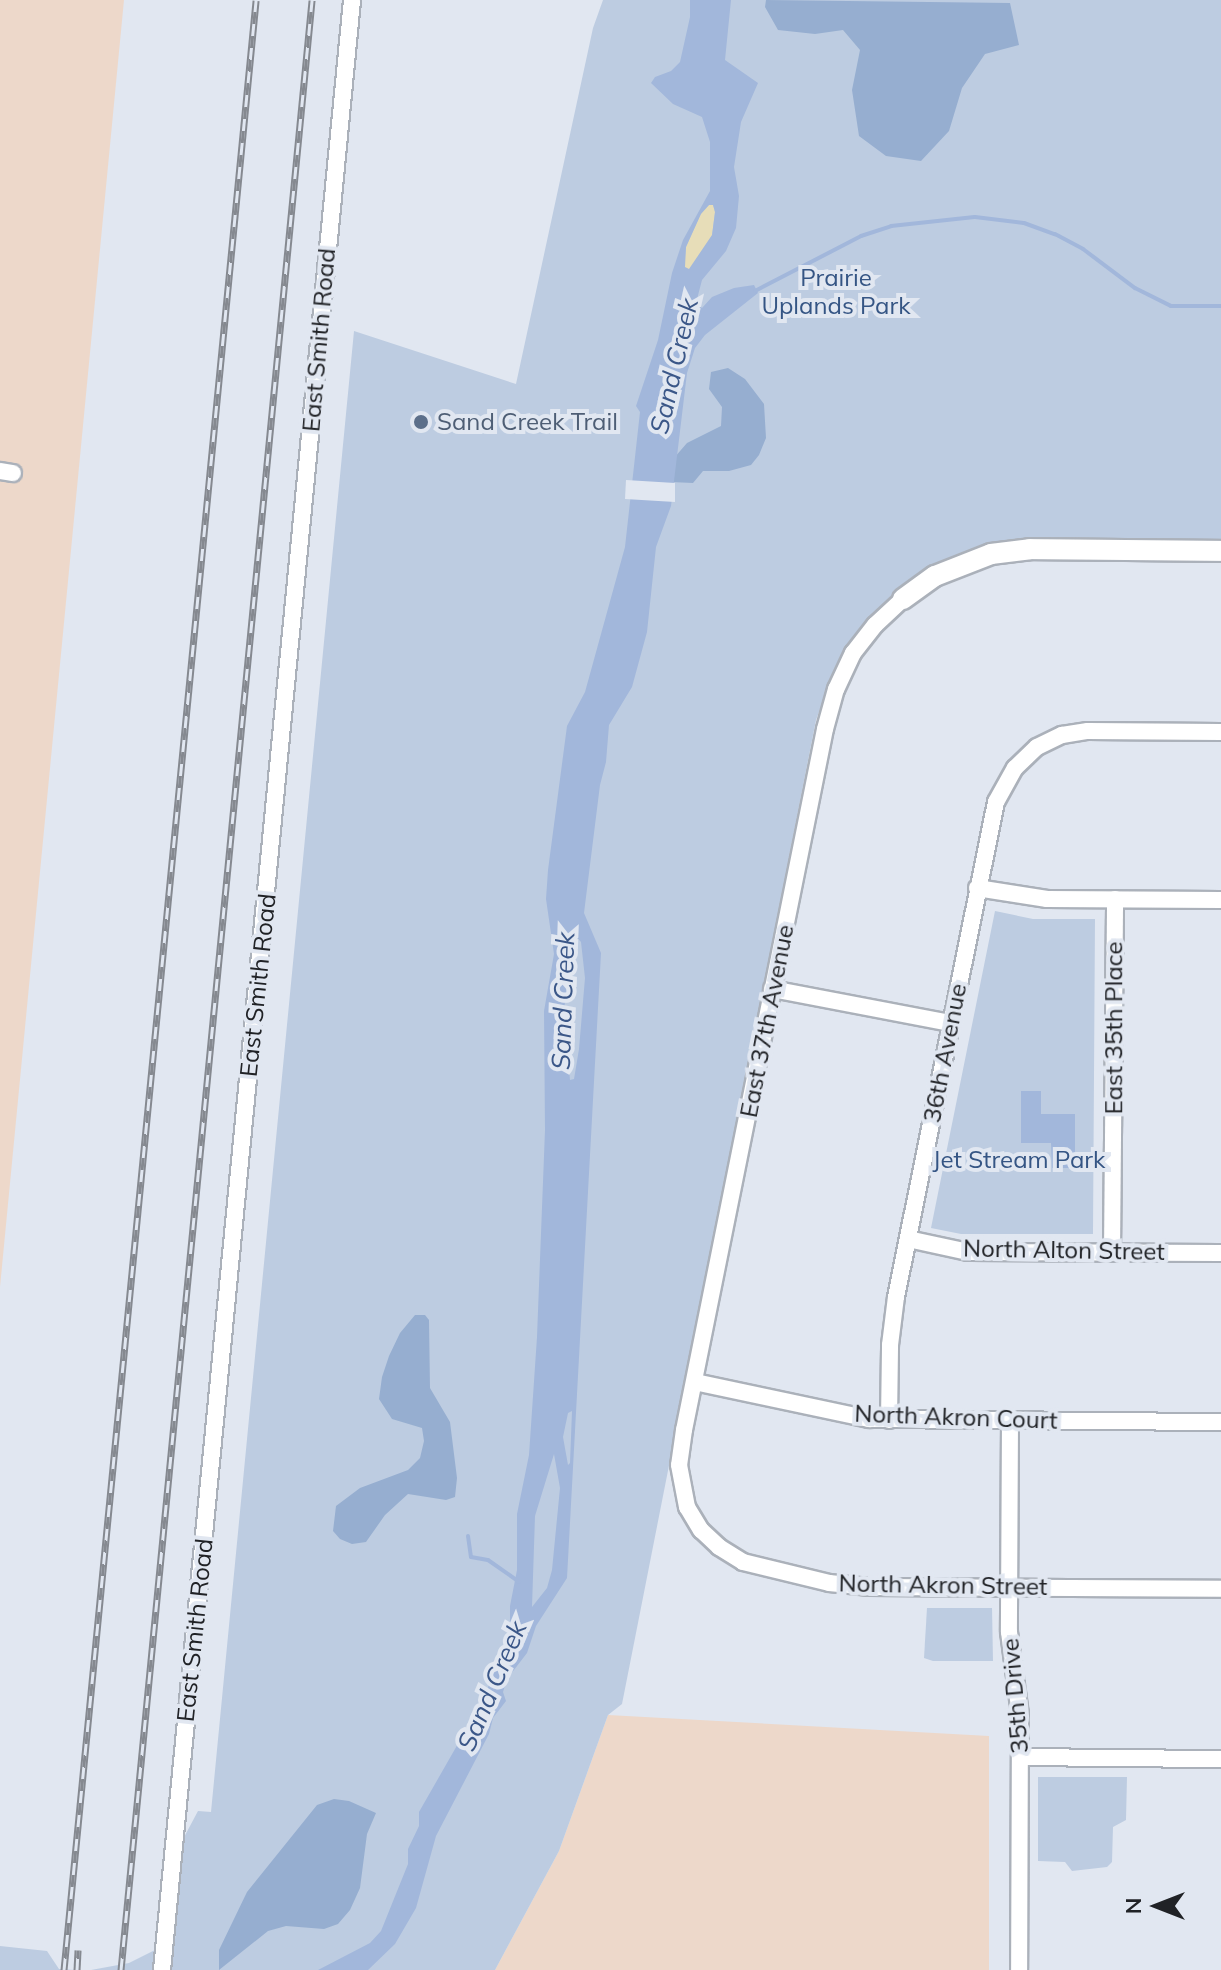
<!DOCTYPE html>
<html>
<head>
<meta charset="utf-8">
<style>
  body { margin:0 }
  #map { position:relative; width:1221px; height:1970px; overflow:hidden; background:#e1e7f1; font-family:Mulish,sans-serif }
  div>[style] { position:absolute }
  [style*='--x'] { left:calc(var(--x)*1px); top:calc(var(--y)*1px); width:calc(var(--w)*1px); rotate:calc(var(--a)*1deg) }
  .industrial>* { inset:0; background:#edd8ca }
  .green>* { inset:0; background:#bdcce1 }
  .forest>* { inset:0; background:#96aed0 }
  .sand>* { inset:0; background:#e7ddb8 }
  .water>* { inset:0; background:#a2b7db }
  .pier>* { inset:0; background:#e1e7f1 }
  .stream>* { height:4px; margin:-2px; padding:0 2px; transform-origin:2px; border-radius:2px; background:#a2b7db }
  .roads { filter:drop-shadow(2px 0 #abb1ba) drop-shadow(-2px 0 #abb1ba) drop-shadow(0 2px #abb1ba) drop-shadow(0 -2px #abb1ba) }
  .minor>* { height:16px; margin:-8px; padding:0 8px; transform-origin:8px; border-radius:8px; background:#fff }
  .tertiary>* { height:20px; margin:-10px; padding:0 10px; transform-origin:10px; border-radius:10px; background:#fff }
  .rail>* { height:7px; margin-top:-3.5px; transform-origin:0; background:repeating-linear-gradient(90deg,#e1e7f1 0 12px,#858990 0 24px); box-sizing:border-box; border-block:2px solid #858990 }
  .dots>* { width:22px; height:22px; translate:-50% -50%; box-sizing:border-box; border:4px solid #e1e7f1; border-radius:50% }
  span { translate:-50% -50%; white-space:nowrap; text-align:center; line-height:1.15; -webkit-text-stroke:8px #e1e7f1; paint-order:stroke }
  .park-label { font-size:24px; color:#355584 }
  .street-label { font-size:24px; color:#202226 }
  .service-label { font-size:24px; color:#4e5e75 }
  .left { translate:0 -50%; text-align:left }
  .water-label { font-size:26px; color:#3b5788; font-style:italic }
  .north { position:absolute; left:1117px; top:1866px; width:80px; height:80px; -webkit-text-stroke:6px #e1e7f1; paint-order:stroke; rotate:270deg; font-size:22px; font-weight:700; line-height:32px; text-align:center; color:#202226 }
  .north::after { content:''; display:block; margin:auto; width:28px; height:36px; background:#202226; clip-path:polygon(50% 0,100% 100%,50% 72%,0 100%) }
</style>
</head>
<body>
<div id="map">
  <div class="industrial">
    <div style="clip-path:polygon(0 0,124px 0,0 1287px)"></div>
    <div style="clip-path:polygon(608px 1715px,989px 1736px,989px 1970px,495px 1970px,559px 1851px)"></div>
  </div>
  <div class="green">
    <div style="clip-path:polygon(603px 0,1221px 0,1221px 540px,1041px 538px,967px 552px,927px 571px,891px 596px,858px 632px,834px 672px,816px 720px,622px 1704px,608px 1715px,559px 1851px,495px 1970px,91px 1970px,129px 1963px,175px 1940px,182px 1841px,198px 1811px,211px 1812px,354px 331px,516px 384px,593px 28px)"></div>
    <div style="clip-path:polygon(995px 911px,1033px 919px,1095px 919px,1093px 1234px,961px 1234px,931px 1228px)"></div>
    <div style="clip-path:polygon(927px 1608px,992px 1608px,993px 1661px,933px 1661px,924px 1658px)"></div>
    <div style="clip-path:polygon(1038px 1777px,1127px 1777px,1126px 1820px,1113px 1827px,1112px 1862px,1107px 1867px,1072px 1871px,1065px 1862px,1038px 1861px)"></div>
    <div style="clip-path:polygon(0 1946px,47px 1951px,59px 1969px,75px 1970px,0 1970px)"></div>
  </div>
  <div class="forest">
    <div style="clip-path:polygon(766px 0,1010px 3px,1019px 45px,985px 54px,962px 88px,949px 131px,921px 161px,886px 156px,859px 136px,852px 90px,860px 50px,843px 30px,815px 34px,778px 30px,765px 7px)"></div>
    <div style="clip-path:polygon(728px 368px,745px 379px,764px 404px,766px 438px,759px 455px,751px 465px,729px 471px,703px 471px,693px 483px,671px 482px,674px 458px,687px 443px,721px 426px,722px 407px,709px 389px,711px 372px)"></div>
    <div style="clip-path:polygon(415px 1315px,425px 1315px,429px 1320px,430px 1388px,450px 1422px,457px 1478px,455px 1497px,446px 1500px,408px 1494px,385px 1515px,366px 1542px,352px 1544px,340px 1539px,333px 1531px,336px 1506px,360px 1488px,408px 1470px,420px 1458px,424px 1441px,422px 1428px,392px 1419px,379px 1399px,382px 1377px,389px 1356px,400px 1333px)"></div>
    <div style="clip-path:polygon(334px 1799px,349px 1801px,376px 1813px,367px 1834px,360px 1888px,350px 1910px,338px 1924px,324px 1929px,286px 1926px,268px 1931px,219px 1970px,219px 1950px,247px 1892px,317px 1805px)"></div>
  </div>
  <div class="sand">
    <div style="clip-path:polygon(709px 205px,713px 205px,715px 212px,712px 236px,690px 270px,684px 267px,686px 247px,701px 213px)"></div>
  </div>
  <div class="water">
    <div style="clip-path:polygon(evenodd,690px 0,731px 0,725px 60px,758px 83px,741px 122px,734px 167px,739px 196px,736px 228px,726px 251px,702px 280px,696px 303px,702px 308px,712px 297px,734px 288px,754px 285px,758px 293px,705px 335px,695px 348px,687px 373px,671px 506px,656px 547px,647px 632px,632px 687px,609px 725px,606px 762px,600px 785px,584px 913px,601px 953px,567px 1578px,536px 1626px,527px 1653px,507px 1679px,503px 1692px,506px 1701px,493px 1718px,489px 1734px,436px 1836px,416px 1908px,395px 1944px,368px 1970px,318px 1970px,370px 1943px,381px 1931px,408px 1864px,408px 1849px,419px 1826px,419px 1812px,483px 1700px,510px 1632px,510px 1606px,517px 1570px,517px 1514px,529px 1455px,537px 1337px,545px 1130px,544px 1011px,554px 954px,546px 899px,548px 870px,567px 726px,585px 692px,625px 547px,640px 412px,636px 406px,658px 340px,672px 273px,683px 240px,710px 191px,710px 142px,702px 117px,673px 104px,651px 83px,655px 77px,671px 71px,680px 62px,690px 17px,690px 0,709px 205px,713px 205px,715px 212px,712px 235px,689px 269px,685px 267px,686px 247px,701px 214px,709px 205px,690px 0,574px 934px,581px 942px,585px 978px,579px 1049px,574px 1079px,570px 1080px,564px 1012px,571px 937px,574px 934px,690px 0,572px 1411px,570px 1463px,568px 1465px,563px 1437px,568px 1413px,572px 1411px,690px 0,554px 1454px,560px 1488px,552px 1570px,547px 1588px,532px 1607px,535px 1516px,554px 1454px)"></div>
    <div style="clip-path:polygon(1021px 1091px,1041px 1091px,1041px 1114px,1075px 1114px,1075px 1168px,1052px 1168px,1051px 1143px,1021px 1143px)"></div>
  </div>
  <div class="pier">
    <div style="clip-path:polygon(626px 480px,675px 483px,675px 502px,625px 499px)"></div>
  </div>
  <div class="stream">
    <div style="--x:755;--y:291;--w:119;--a:-27.4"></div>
    <div style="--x:861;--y:236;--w:32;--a:-18"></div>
    <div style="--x:891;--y:226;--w:84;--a:-6.1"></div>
    <div style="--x:975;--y:217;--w:49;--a:7"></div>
    <div style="--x:1024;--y:223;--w:33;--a:20"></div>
    <div style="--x:1055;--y:234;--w:32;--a:28"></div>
    <div style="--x:1083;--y:249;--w:65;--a:36.9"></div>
    <div style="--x:1135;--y:288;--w:40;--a:26.6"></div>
    <div style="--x:1171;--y:306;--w:50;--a:0"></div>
    <div style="--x:468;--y:1536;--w:21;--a:82"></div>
    <div style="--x:471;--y:1557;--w:17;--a:10"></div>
    <div style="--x:488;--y:1560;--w:38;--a:35"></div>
  </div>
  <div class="roads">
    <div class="minor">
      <div style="--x:0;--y:471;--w:13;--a:9"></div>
      <div style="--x:903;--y:599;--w:38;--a:137"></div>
      <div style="--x:875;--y:625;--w:36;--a:128"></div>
      <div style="--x:853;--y:653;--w:40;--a:115"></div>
      <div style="--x:836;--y:689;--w:41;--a:105.4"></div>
      <div style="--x:825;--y:729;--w:715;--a:101.37"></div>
      <div style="--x:684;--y:1430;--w:35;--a:98"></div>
      <div style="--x:679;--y:1465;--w:43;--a:79.2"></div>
      <div style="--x:687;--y:1507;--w:27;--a:59"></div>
      <div style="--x:701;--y:1530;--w:25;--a:43"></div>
      <div style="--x:719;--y:1547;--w:28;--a:32"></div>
      <div style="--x:743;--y:1562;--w:89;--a:13.7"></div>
      <div style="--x:829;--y:1583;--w:41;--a:5.6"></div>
      <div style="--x:870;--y:1587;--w:351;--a:0.3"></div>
      <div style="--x:977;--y:888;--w:71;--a:8.9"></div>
      <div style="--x:1047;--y:899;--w:174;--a:0.3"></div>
      <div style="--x:772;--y:989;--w:182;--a:10.8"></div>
      <div style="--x:908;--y:1239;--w:61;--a:12.2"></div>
      <div style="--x:968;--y:1252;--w:253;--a:0.2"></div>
      <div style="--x:1112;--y:1252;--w:353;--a:-89.5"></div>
      <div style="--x:695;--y:1382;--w:178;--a:12"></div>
      <div style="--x:869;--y:1419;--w:352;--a:0.5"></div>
      <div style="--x:889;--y:1420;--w:75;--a:-89.2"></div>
      <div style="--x:890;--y:1345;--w:48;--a:-82.9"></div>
      <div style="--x:896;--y:1297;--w:505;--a:-78.58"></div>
      <div style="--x:996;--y:802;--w:39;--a:-61"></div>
      <div style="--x:1015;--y:768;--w:30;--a:-44"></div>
      <div style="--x:1037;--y:747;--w:28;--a:-26"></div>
      <div style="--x:1062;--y:735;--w:26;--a:-9"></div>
      <div style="--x:1088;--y:731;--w:133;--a:0.4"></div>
      <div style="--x:1010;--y:1421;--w:211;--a:90.3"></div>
      <div style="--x:1009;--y:1632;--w:83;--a:82.4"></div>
      <div style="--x:1020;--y:1714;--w:256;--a:90.2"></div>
      <div style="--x:1020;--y:1757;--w:201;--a:0.6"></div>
      <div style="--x:162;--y:1970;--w:1979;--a:-84.49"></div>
    </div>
    <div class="tertiary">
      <div style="--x:903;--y:599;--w:39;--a:-36"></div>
      <div style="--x:935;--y:576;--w:60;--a:-21.4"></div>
      <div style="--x:991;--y:554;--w:39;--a:-7"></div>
      <div style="--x:1030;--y:549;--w:191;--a:0.6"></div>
    </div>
  </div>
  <div class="rail">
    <div style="--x:64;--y:1970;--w:1979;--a:-84.43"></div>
    <div style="--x:77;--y:1970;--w:20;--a:-87"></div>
    <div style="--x:121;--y:1970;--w:1979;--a:-84.46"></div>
  </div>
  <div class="dots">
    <div style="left:421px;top:422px;background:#5c6f8a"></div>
  </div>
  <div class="park-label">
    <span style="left:836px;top:292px">Prairie<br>Uplands Park</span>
    <span style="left:1019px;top:1160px">Jet Stream Park</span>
  </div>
  <div class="street-label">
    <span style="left:319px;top:340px;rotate:-85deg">East Smith Road</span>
    <span style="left:258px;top:985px;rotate:-84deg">East Smith Road</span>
    <span style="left:767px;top:1021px;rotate:-79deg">East 37th Avenue</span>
    <span style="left:1114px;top:1028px;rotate:-90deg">East 35th Place</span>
    <span style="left:945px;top:1053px;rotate:-79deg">36th Avenue</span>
    <span style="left:1064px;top:1250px;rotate:1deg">North Alton Street</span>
    <span style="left:956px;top:1417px;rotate:2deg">North Akron Court</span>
    <span style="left:943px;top:1585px;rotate:1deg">North Akron Street</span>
    <span style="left:195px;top:1630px;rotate:-84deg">East Smith Road</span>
    <span style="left:1015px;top:1696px;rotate:-95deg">35th Drive</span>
  </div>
  <div class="service-label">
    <span class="left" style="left:437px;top:422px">Sand Creek Trail</span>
  </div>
  <div class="water-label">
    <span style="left:674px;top:366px;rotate:-77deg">Sand Creek</span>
    <span style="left:563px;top:1001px;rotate:-88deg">Sand Creek</span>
    <span style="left:492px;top:1686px;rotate:-67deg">Sand Creek</span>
  </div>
  <div class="north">N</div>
</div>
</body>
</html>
